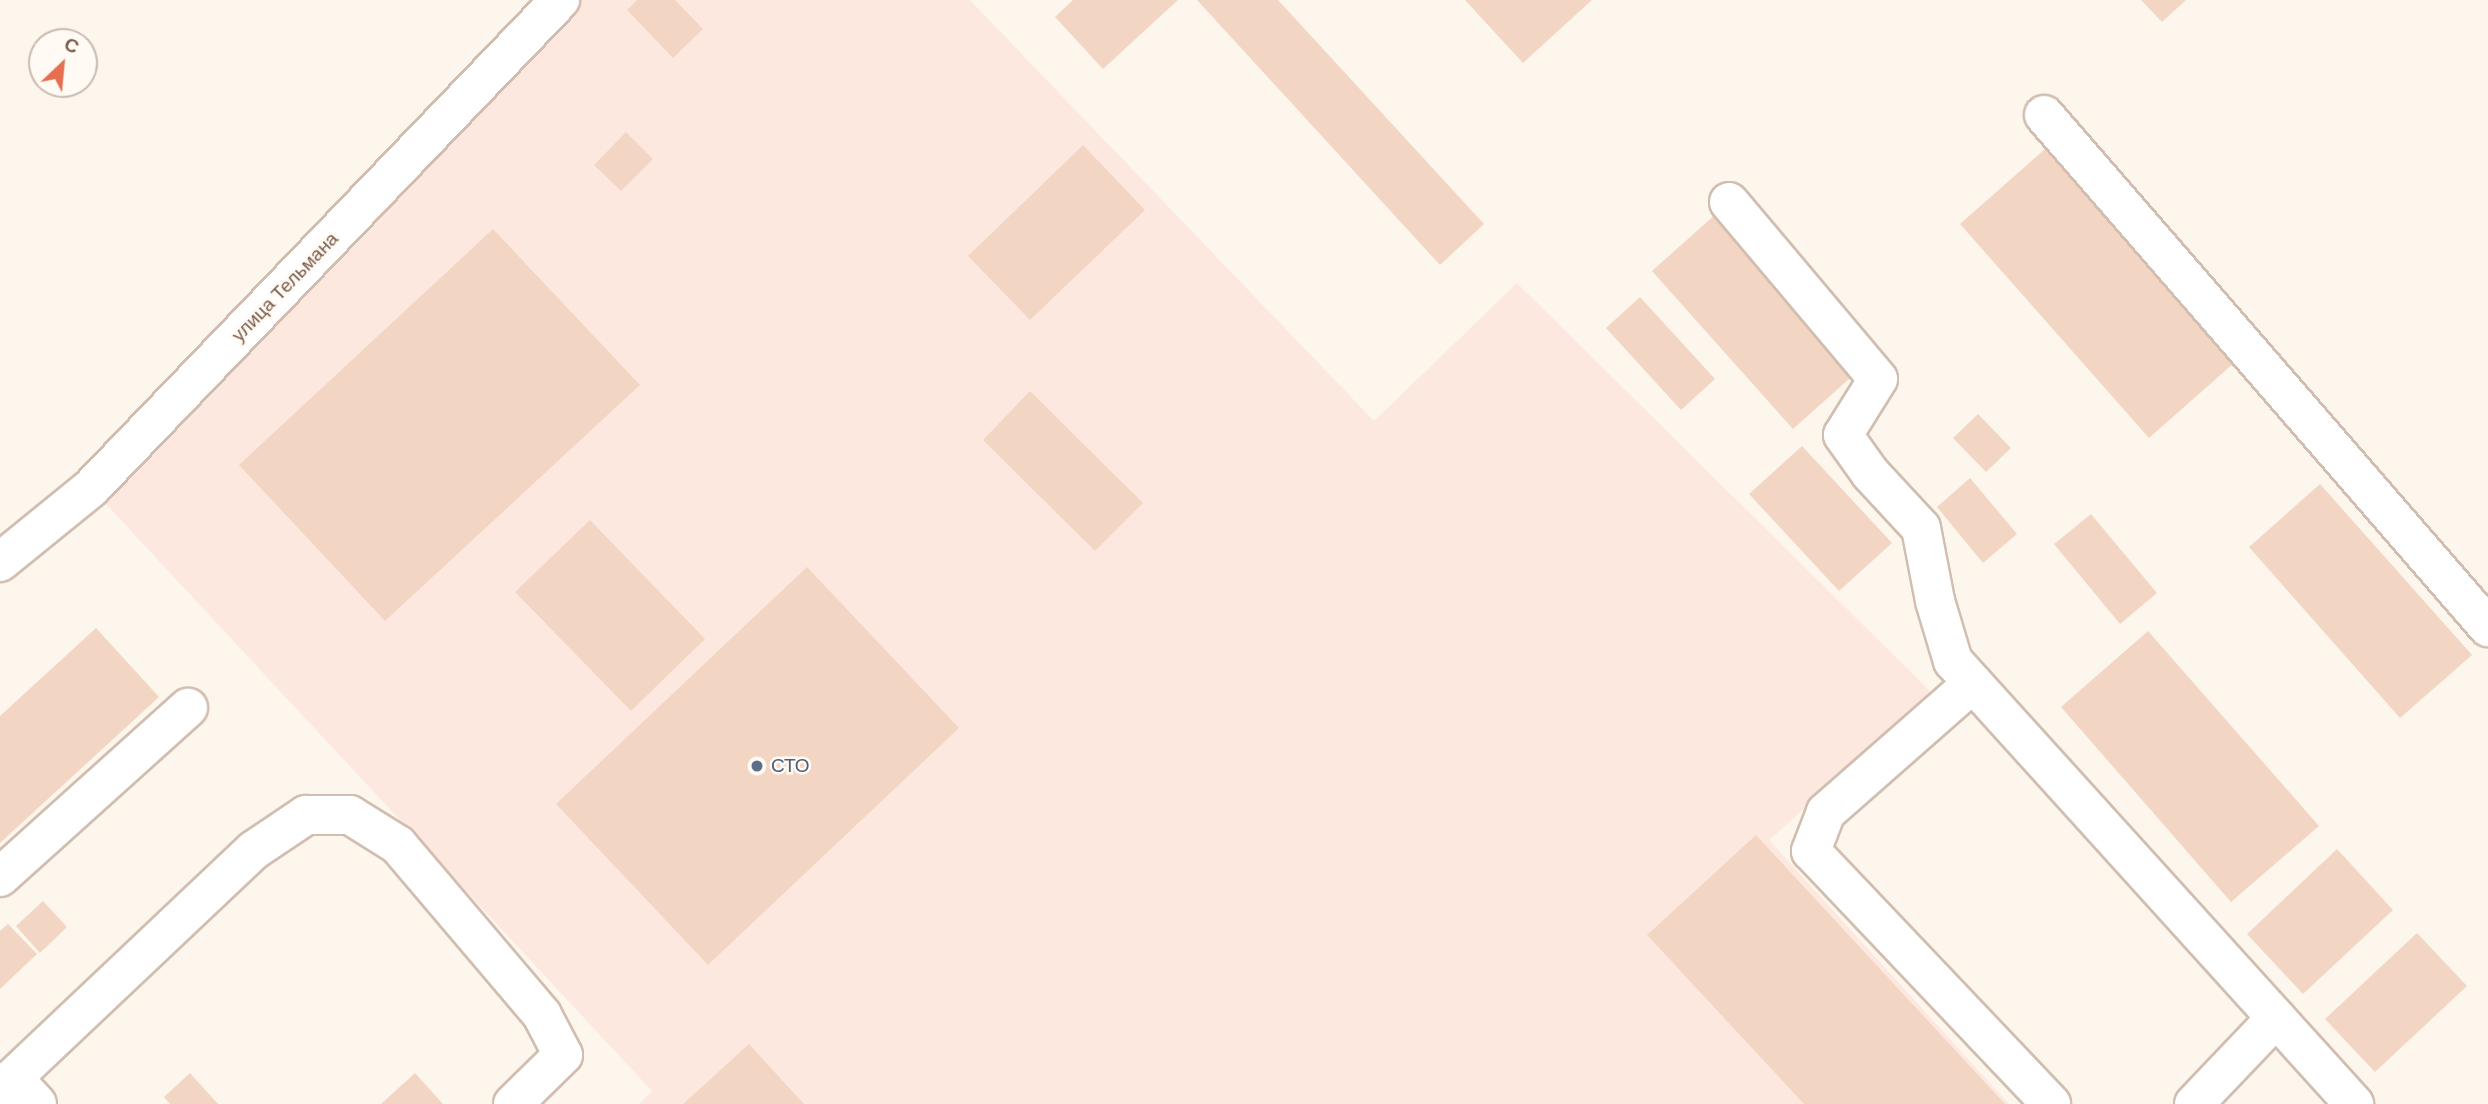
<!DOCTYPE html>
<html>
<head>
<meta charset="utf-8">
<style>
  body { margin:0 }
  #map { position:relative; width:2488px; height:1104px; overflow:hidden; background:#fdf6ec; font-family:"DM Sans",sans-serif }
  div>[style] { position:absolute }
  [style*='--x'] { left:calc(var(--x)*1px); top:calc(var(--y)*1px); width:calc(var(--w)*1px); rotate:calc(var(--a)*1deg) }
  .commercial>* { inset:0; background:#fde8e0 }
  .building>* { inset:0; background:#f3d5c3 }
  .roads { filter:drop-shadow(2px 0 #d1beb0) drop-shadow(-2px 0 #d1beb0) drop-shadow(0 2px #d1beb0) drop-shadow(0 -2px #d1beb0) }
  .minor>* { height:38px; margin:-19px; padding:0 19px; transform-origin:19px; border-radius:19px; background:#fff }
  .dots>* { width:19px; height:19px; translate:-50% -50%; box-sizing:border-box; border:4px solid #fffaf3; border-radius:50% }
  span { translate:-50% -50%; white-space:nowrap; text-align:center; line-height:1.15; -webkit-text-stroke:5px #fffaf3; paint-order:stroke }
  .street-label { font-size:19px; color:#7a5c4d }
  .service-label { font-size:19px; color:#4e5e75 }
  .left { translate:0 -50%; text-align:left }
  .north { position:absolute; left:28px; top:28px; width:70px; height:70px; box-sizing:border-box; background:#fffaf3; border:2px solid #cabbb1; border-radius:50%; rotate:26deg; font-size:19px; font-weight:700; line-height:28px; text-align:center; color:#7a5c4d }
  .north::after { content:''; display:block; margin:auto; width:24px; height:32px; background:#e76f51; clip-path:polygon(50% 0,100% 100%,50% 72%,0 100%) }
</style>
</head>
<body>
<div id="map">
  <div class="commercial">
    <div style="clip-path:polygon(560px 0,970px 0,1374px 421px,1517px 283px,1933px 694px,1769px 840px,2009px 1104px,639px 1104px,652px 1091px,91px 488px)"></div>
  </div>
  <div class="building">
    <div style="clip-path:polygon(637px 0,675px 0,703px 29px,673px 58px,627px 10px)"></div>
    <div style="clip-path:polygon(1073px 0,1178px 0,1103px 69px,1055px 17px)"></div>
    <div style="clip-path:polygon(1197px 0,1278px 0,1484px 224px,1440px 265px)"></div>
    <div style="clip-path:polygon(1465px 0,1592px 0,1523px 63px)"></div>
    <div style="clip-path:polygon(2141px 0,2186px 0,2162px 22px)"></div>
    <div style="clip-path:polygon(626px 132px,653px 159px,621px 191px,594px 165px)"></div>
    <div style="clip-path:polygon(1083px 145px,1145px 210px,1030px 320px,968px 256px)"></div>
    <div style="clip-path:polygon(2045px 149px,2234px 363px,2149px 438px,1960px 224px)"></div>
    <div style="clip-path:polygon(1717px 213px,1858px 371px,1793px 429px,1652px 271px)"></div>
    <div style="clip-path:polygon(493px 229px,640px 385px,385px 621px,239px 465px)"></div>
    <div style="clip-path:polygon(1640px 297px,1715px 379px,1681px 410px,1606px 328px)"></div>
    <div style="clip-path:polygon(1030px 391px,1143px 503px,1095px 551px,983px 440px)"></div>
    <div style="clip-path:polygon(1978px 414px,2011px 448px,1986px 472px,1953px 438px)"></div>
    <div style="clip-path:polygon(1802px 446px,1892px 543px,1839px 591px,1749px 494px)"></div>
    <div style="clip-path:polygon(1970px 478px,2017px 534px,1983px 563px,1937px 507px)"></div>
    <div style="clip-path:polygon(2320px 484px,2472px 655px,2400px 718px,2249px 547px)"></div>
    <div style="clip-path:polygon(2091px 514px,2157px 593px,2120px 624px,2054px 544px)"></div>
    <div style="clip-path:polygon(590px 520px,705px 639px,631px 711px,515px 592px)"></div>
    <div style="clip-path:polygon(807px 567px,959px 728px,708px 965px,556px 804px)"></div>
    <div style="clip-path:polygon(96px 628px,159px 697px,0 843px,0 716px)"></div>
    <div style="clip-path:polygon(2148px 631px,2319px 826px,2231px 902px,2061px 707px)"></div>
    <div style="clip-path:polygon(1756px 835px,2005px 1104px,1804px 1104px,1647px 935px)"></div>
    <div style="clip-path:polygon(2337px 849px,2393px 910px,2303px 994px,2247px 934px)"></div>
    <div style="clip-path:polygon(43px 901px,67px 927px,40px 953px,16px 926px)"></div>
    <div style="clip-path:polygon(8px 924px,37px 954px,0 989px,0 931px)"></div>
    <div style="clip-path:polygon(2417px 933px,2467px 986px,2375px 1072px,2325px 1019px)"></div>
    <div style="clip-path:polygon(749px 1044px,804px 1104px,683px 1104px)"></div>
    <div style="clip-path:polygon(190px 1073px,218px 1104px,170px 1104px,164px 1097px)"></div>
    <div style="clip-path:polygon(415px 1073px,443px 1104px,381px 1104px)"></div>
  </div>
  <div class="roads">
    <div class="minor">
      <div style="--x:2044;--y:115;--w:678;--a:49.07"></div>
      <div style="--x:1729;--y:202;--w:231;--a:49.9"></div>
      <div style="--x:1878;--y:379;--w:66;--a:122"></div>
      <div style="--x:1843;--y:435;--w:47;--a:54.6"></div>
      <div style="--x:1870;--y:473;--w:75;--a:47.2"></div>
      <div style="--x:1921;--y:528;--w:74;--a:79.1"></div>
      <div style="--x:1935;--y:601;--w:63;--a:73.3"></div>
      <div style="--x:1953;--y:661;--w:598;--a:47.85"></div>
      <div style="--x:0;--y:562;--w:117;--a:-39.1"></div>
      <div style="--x:91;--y:488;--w:677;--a:-46.14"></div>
      <div style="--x:1973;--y:683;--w:196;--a:138.7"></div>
      <div style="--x:1826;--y:812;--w:42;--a:111"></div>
      <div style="--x:1811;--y:851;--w:349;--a:46.5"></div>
      <div style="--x:0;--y:877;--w:253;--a:-42"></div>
      <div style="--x:13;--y:1078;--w:35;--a:47"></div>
      <div style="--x:0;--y:1090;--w:349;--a:-43.4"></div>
      <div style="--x:254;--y:850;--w:63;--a:-33.9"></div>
      <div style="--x:306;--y:815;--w:44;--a:0"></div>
      <div style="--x:350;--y:815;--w:57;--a:32"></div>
      <div style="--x:398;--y:845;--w:223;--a:49.7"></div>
      <div style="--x:542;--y:1015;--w:45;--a:62.3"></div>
      <div style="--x:563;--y:1055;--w:70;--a:135.6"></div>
      <div style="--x:2194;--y:1104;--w:119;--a:-46.4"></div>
    </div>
  </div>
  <div class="dots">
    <div style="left:757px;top:766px;background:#5c6f8a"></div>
  </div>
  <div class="street-label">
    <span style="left:285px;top:287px;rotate:-46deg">улица Тельмана</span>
  </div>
  <div class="service-label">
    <span class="left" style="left:771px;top:766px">СТО</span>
  </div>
  <div class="north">С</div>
</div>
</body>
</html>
